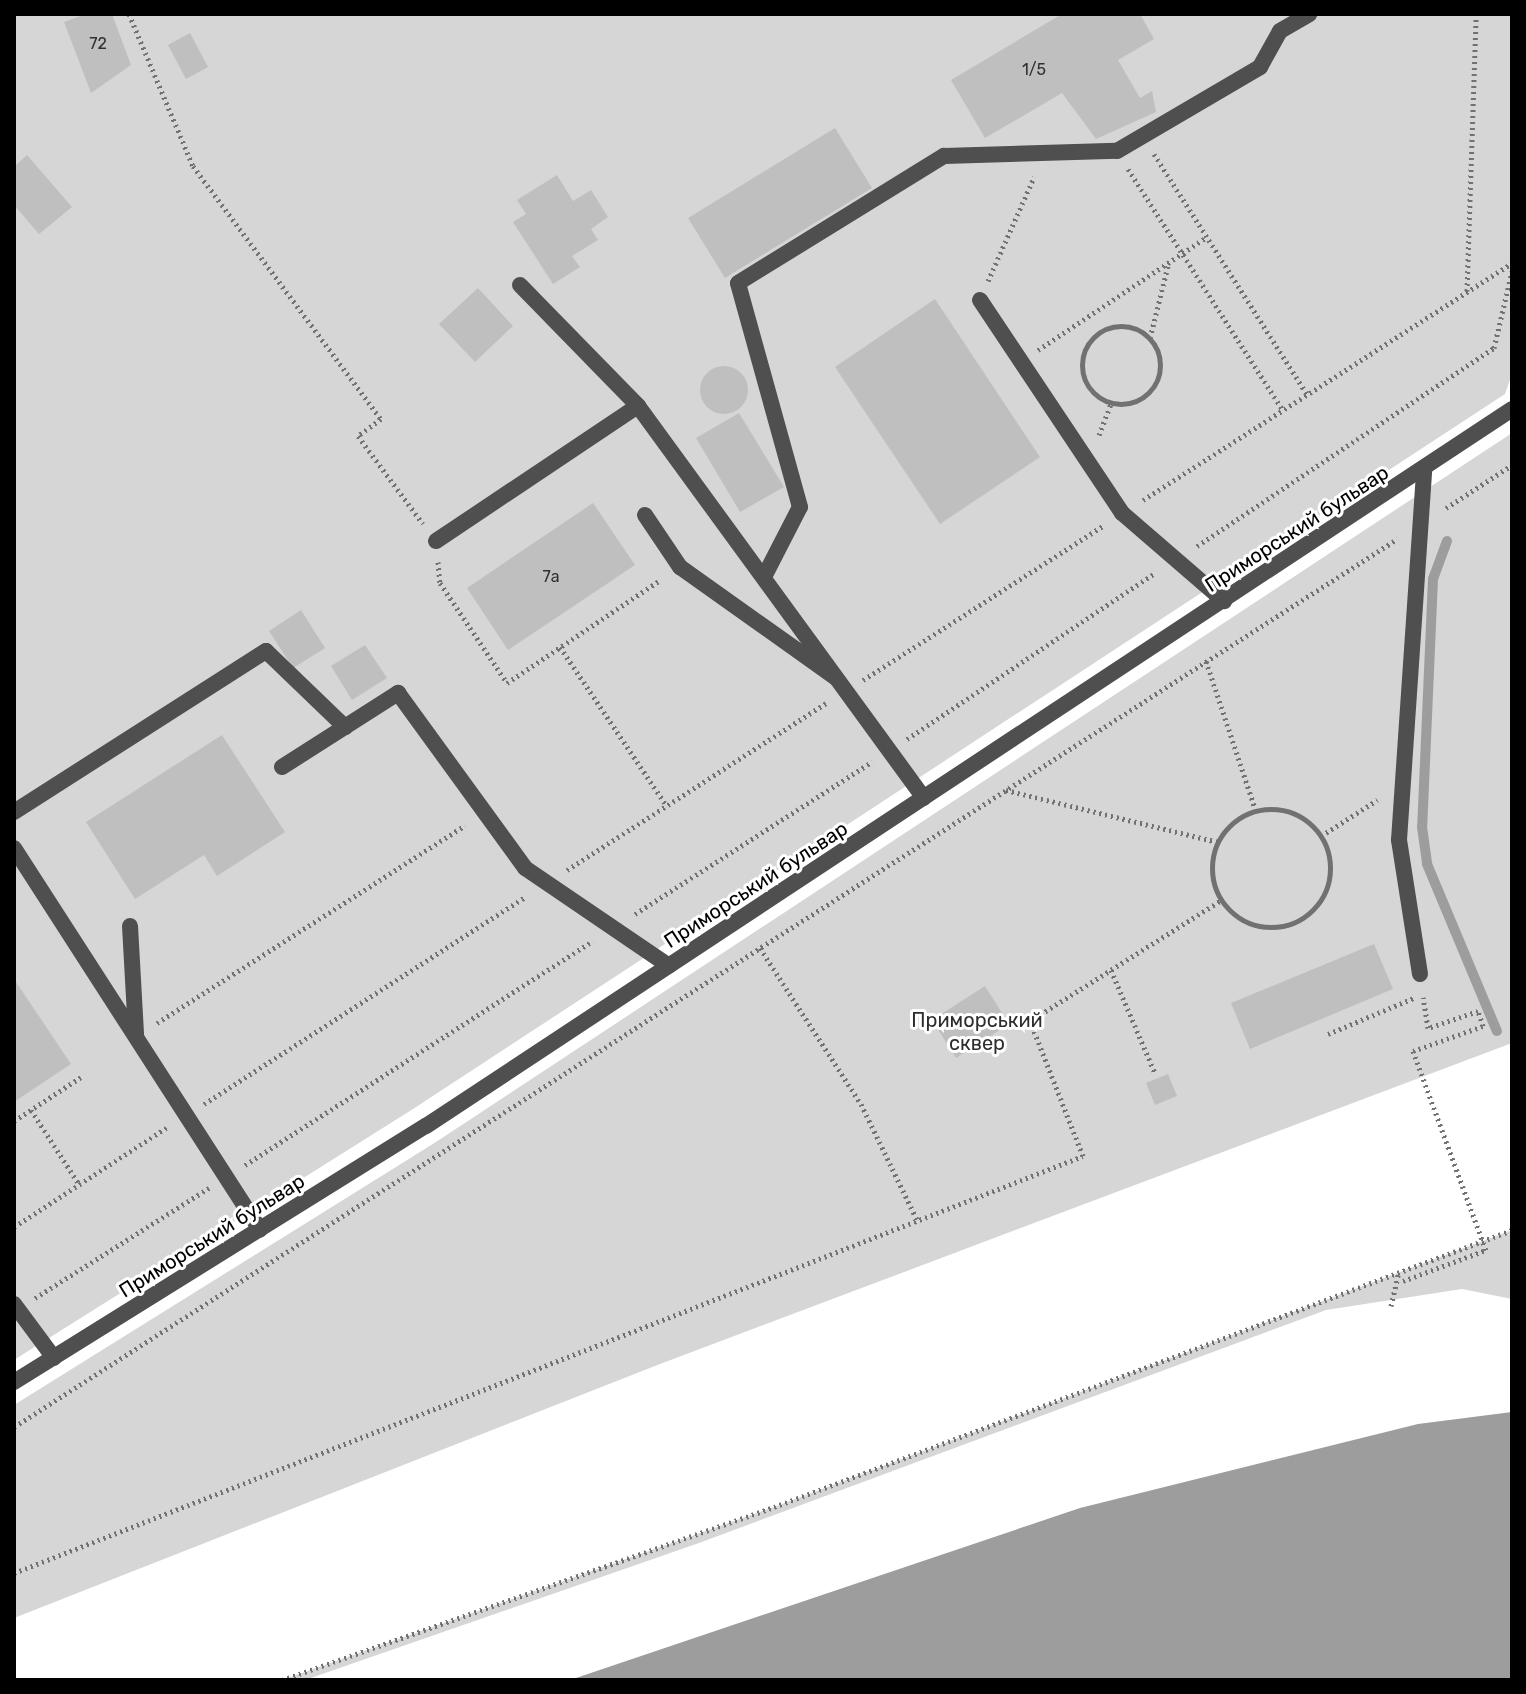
<!DOCTYPE html>
<html>
<head>
<meta charset="utf-8">
<style>
  body { margin:0 }
  #map { position:relative; width:1526px; height:1694px; overflow:hidden; background:#fff; font-family:Rubik,sans-serif }
  div>[style] { position:absolute }
  [style*='--x'] { left:calc(var(--x)*1px); top:calc(var(--y)*1px); width:calc(var(--w)*1px); rotate:calc(var(--a)*1deg) }
  .green>* { inset:0; background:#d6d6d6 }
  .water>* { inset:0; background:#9d9d9d }
  .stream>* { height:10px; margin:-5px; padding:0 5px; transform-origin:5px; border-radius:5px; background:#9d9d9d }
  .building>* { inset:0; background:#bfbfbf }
  .round { border-radius:50% }
  .path>* { height:5px; margin-top:-2.5px; transform-origin:0; background:repeating-linear-gradient(90deg,#717171 0 2px,transparent 0 6px) }
  .path>.ring { margin:-2.5px; padding:0; box-sizing:content-box; background:none; border:5px solid #717171; border-radius:50% }
  .service>* { height:16px; margin:-8px; padding:0 8px; transform-origin:8px; border-radius:8px; background:#4f4f4f }
  .tertiary>* { height:16px; margin:-8px; padding:0 8px; transform-origin:8px; border-radius:8px; background:#4f4f4f }
  .path-bridge>* { height:5px; margin-top:-2.5px; transform-origin:0; background:repeating-linear-gradient(90deg,#717171 0 2px,transparent 0 6px) }
  span { translate:-50% -50%; white-space:nowrap; text-align:center; line-height:1.15; -webkit-text-stroke:6px #fff; paint-order:stroke }
  .number-label { font-size:16px; color:#303030 }
  .number-label span { -webkit-text-stroke-width:0 }
  .street-label { font-size:20px; color:#000 }
  .park-label { font-size:20px; color:#2d2d2d }
  .frame { position:absolute; inset:0; border:16px solid #000; pointer-events:none }
</style>
</head>
<body>
<div id="map">
  <div class="green">
    <div style="clip-path:polygon(14px 14px,1512px 14px,1512px 374px,1505px 394px,413px 1109px,14px 1360px)"></div>
    <div style="clip-path:polygon(1512px 433px,1512px 1043px,660px 1364px,14px 1618px,14px 1405px,436px 1142px)"></div>
    <div style="clip-path:polygon(1512px 1230px,1512px 1299px,1462px 1289px,1326px 1310px,699px 1543px,305px 1680px,282px 1680px,774px 1507px)"></div>
  </div>
  <div class="water">
    <div style="clip-path:polygon(1512px 1412px,1512px 1680px,570px 1680px,1080px 1508px,1418px 1424px)"></div>
  </div>
  <div class="stream">
    <div style="--x:1447;--y:541;--w:40;--a:110.2"></div>
    <div style="--x:1433;--y:579;--w:248;--a:92.5"></div>
    <div style="--x:1422;--y:827;--w:37;--a:82"></div>
    <div style="--x:1427;--y:864;--w:181;--a:67.3"></div>
  </div>
  <div class="building">
    <div style="clip-path:polygon(86px 14px,112px 14px,131px 65px,91px 93px,64px 22px)"></div>
    <div style="clip-path:polygon(1062px 14px,1140px 14px,1154px 39px,1118px 60px,1140px 98px,1152px 91px,1156px 112px,1096px 139px,1062px 93px,985px 138px,951px 80px)"></div>
    <div style="clip-path:polygon(190px 33px,208px 67px,186px 79px,168px 45px)"></div>
    <div style="clip-path:polygon(835px 128px,872px 188px,725px 278px,688px 218px)"></div>
    <div style="clip-path:polygon(27px 155px,72px 207px,39px 234px,14px 205px,14px 167px)"></div>
    <div style="clip-path:polygon(557px 175px,573px 201px,591px 190px,608px 217px,591px 229px,598px 240px,572px 256px,580px 267px,553px 284px,513px 222px,526px 214px,517px 200px)"></div>
    <div style="clip-path:polygon(478px 288px,513px 326px,475px 362px,439px 324px)"></div>
    <div style="clip-path:polygon(935px 299px,1040px 457px,940px 524px,835px 367px)"></div>
    <div class="round" style="left:700px;top:366px;width:48px;height:48px"></div>
    <div style="clip-path:polygon(739px 413px,784px 487px,740px 512px,696px 438px)"></div>
    <div style="clip-path:polygon(593px 503px,635px 565px,508px 650px,467px 588px)"></div>
    <div style="clip-path:polygon(301px 610px,325px 648px,293px 668px,269px 631px)"></div>
    <div style="clip-path:polygon(365px 645px,387px 678px,352px 700px,331px 666px)"></div>
    <div style="clip-path:polygon(222px 735px,285px 832px,217px 876px,204px 855px,135px 899px,86px 822px)"></div>
    <div style="clip-path:polygon(1374px 944px,1393px 989px,1250px 1049px,1231px 1003px)"></div>
    <div style="clip-path:polygon(14px 979px,71px 1064px,14px 1102px)"></div>
    <div style="clip-path:polygon(985px 986px,1009px 1024px,956px 1058px,932px 1020px)"></div>
    <div style="clip-path:polygon(1168px 1074px,1177px 1096px,1155px 1105px,1146px 1083px)"></div>
  </div>
  <div class="path">
    <div style="--x:129;--y:14;--w:165;--a:67.2"></div>
    <div style="--x:193;--y:166;--w:315;--a:53.4"></div>
    <div style="--x:381;--y:419;--w:29;--a:144"></div>
    <div style="--x:358;--y:436;--w:109;--a:53.5"></div>
    <div style="--x:1154;--y:154;--w:285;--a:57.5"></div>
    <div style="--x:1128;--y:169;--w:287;--a:57.3"></div>
    <div style="--x:988;--y:281;--w:114;--a:-66.1"></div>
    <div style="--x:1467;--y:291;--w:277;--a:-88.1"></div>
    <div class="ring" style="left:1082px;top:326px;width:73px;height:73px"></div>
    <div style="--x:1150;--y:338;--w:78;--a:-76"></div>
    <div style="--x:1038;--y:350;--w:203;--a:-33.8"></div>
    <div style="--x:1099;--y:435;--w:34;--a:-69"></div>
    <div style="--x:1143;--y:500;--w:439;--a:-32.7"></div>
    <div style="--x:1446;--y:508;--w:79;--a:-33.1"></div>
    <div style="--x:1197;--y:546;--w:357;--a:-33.7"></div>
    <div style="--x:1494;--y:348;--w:79;--a:-76.8"></div>
    <div style="--x:438;--y:562;--w:21;--a:85"></div>
    <div style="--x:440;--y:583;--w:120;--a:56.2"></div>
    <div style="--x:507;--y:683;--w:184;--a:-33.9"></div>
    <div style="--x:560;--y:647;--w:192;--a:56.1"></div>
    <div style="--x:1206;--y:661;--w:158;--a:71.6"></div>
    <div style="--x:863;--y:680;--w:287;--a:-32.7"></div>
    <div style="--x:907;--y:739;--w:298;--a:-33.8"></div>
    <div style="--x:1006;--y:790;--w:217;--a:13.8"></div>
    <div class="ring" style="left:1212px;top:809px;width:113px;height:113px"></div>
    <div style="--x:1321;--y:836;--w:67;--a:-32.7"></div>
    <div style="--x:567;--y:870;--w:310;--a:-32.8"></div>
    <div style="--x:635;--y:914;--w:282;--a:-32.7"></div>
    <div style="--x:760;--y:948;--w:186;--a:57.1"></div>
    <div style="--x:861;--y:1104;--w:129;--a:64.2"></div>
    <div style="--x:1111;--y:970;--w:112;--a:66.9"></div>
    <div style="--x:157;--y:1023;--w:366;--a:-32.7"></div>
    <div style="--x:1328;--y:1034;--w:95;--a:-22.8"></div>
    <div style="--x:1413;--y:1051;--w:74;--a:-19.7"></div>
    <div style="--x:1483;--y:1026;--w:16;--a:-108"></div>
    <div style="--x:1478;--y:1011;--w:53;--a:161.2"></div>
    <div style="--x:1428;--y:1028;--w:31;--a:-99"></div>
    <div style="--x:204;--y:1104;--w:382;--a:-32.8"></div>
    <div style="--x:31;--y:1110;--w:88;--a:57"></div>
    <div style="--x:14;--y:1121;--w:80;--a:-33.3"></div>
    <div style="--x:245;--y:1165;--w:414;--a:-32.8"></div>
    <div style="--x:14;--y:1227;--w:185;--a:-33.1"></div>
    <div style="--x:1403;--y:1281;--w:89;--a:-20.5"></div>
    <div style="--x:35;--y:1298;--w:206;--a:-32.3"></div>
    <div style="--x:1391;--y:1306;--w:35;--a:-77"></div>
    <div style="--x:14;--y:1427;--w:1644;--a:-32.7"></div>
    <div style="--x:14;--y:1573;--w:1147;--a:-21.31"></div>
    <div style="--x:1083;--y:1156;--w:145;--a:-111.4"></div>
    <div style="--x:1030;--y:1021;--w:225;--a:-32.3"></div>
    <div style="--x:282;--y:1680;--w:522;--a:-19.37"></div>
    <div style="--x:774;--y:1507;--w:788;--a:-20.57"></div>
  </div>
  <div class="service">
    <div style="--x:520;--y:285;--w:169;--a:45.7"></div>
    <div style="--x:638;--y:406;--w:485;--a:53.9"></div>
    <div style="--x:980;--y:300;--w:256;--a:56.3"></div>
    <div style="--x:1122;--y:513;--w:135;--a:40.8"></div>
    <div style="--x:645;--y:515;--w:63;--a:56.1"></div>
    <div style="--x:680;--y:567;--w:191;--a:35.4"></div>
    <div style="--x:436;--y:541;--w:243;--a:-33.8"></div>
    <div style="--x:765;--y:575;--w:76;--a:-62.8"></div>
    <div style="--x:800;--y:507;--w:232;--a:-105.5"></div>
    <div style="--x:738;--y:283;--w:242;--a:-31.7"></div>
    <div style="--x:944;--y:156;--w:173;--a:-1.7"></div>
    <div style="--x:1117;--y:151;--w:166;--a:-30.4"></div>
    <div style="--x:1260;--y:67;--w:41;--a:-60.9"></div>
    <div style="--x:1280;--y:31;--w:34;--a:-30"></div>
    <div style="--x:282;--y:767;--w:138;--a:-32.5"></div>
    <div style="--x:398;--y:693;--w:216;--a:54"></div>
    <div style="--x:525;--y:868;--w:174;--a:34.2"></div>
    <div style="--x:14;--y:812;--w:299;--a:-32.6"></div>
    <div style="--x:266;--y:651;--w:110;--a:43.9"></div>
    <div style="--x:14;--y:848;--w:454;--a:57.2"></div>
    <div style="--x:130;--y:926;--w:109;--a:86.8"></div>
    <div style="--x:1420;--y:974;--w:136;--a:-98.9"></div>
    <div style="--x:1399;--y:840;--w:371;--a:-86.1"></div>
    <div style="--x:14;--y:1304;--w:67;--a:53.5"></div>
  </div>
  <div class="tertiary">
    <div style="--x:14;--y:1382;--w:485;--a:-31.9"></div>
    <div style="--x:426;--y:1126;--w:1301;--a:-33.43"></div>
  </div>
  <div class="path-bridge">
    <div style="--x:1413;--y:1051;--w:212;--a:69.9"></div>
  </div>
  <div class="number-label">
    <span style="left:98px;top:44px">72</span>
    <span style="left:1034px;top:70px">1/5</span>
    <span style="left:551px;top:577px">7а</span>
  </div>
  <div class="street-label">
    <span style="left:1297px;top:529px;rotate:-33deg">Приморський бульвар</span>
    <span style="left:756px;top:885px;rotate:-33deg">Приморський бульвар</span>
    <span style="left:212px;top:1236px;rotate:-32deg">Приморський бульвар</span>
  </div>
  <div class="park-label">
    <span style="left:977px;top:1032px">Приморський<br>сквер</span>
  </div>
  <div class="frame"></div>
</div>
</body>
</html>
